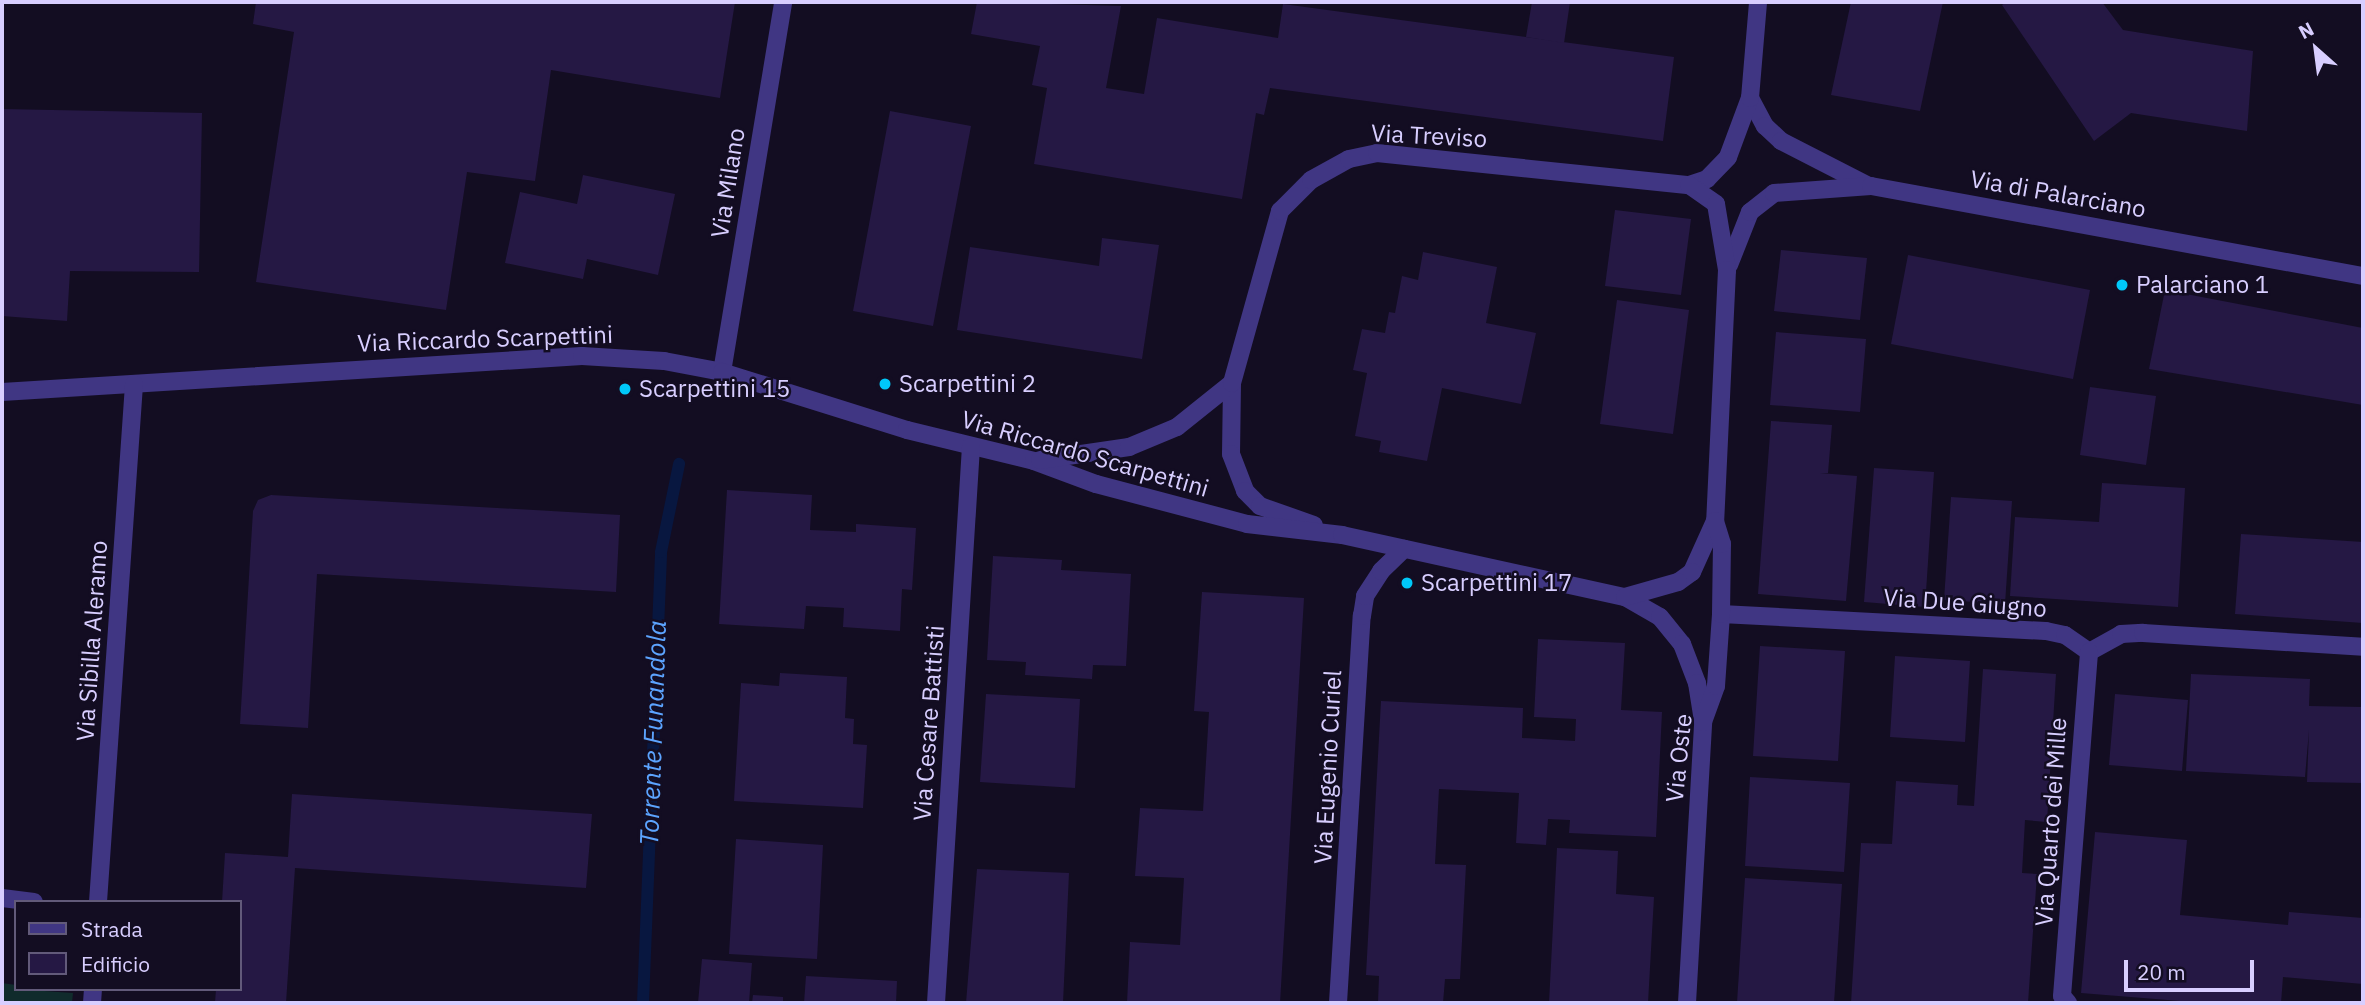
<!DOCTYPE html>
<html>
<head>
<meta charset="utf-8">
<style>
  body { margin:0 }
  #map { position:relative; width:2365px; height:1005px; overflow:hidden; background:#130d22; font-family:"IBM Plex Sans",sans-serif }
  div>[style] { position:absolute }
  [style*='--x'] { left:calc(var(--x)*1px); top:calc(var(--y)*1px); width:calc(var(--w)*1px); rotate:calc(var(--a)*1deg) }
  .green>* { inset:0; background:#102b2c }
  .stream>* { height:12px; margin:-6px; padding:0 6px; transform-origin:6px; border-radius:6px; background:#081740 }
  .building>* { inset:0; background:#251844 }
  .minor>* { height:18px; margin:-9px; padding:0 9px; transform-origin:9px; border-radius:9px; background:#403683 }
  .dots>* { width:19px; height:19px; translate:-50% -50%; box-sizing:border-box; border:4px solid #130d22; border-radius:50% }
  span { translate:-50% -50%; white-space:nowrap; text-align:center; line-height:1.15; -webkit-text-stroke:5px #130d22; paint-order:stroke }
  .street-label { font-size:24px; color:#d8ceff }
  .poi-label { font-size:24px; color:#d8ceff }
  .left { translate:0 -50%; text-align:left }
  .water-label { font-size:26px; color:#5ca4ff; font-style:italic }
  .frame { position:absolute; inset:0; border:4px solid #d8ceff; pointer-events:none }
  .legend { position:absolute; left:14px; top:900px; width:228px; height:91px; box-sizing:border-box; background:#130d22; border:2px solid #625a7a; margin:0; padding:9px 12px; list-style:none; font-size:21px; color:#d8ceff }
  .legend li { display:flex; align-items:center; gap:14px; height:35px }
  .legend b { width:35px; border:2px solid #625a7a }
  .north { position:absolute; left:2281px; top:14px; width:70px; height:70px; -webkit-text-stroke:5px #130d22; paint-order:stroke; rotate:332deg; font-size:19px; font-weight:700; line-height:28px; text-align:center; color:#d8ceff }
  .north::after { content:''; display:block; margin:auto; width:24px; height:32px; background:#d8ceff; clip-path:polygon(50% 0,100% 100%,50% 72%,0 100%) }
  .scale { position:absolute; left:2124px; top:960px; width:130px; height:32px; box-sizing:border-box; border:4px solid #d8ceff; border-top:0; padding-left:9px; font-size:21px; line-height:24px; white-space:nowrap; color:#d8ceff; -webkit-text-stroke:5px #130d22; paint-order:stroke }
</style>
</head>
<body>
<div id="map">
  <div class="green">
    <div style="clip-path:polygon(2px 983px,16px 985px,16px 989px,73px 993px,72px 1003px,2px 1003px)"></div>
  </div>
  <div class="stream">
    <div style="--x:643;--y:1003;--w:451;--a:-87.7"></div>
    <div style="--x:661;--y:552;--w:90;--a:-78.4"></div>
  </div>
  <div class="building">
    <div style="clip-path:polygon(256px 2px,735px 2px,720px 98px,551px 70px,535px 181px,467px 172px,446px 310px,256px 282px,294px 32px,253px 24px)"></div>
    <div style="clip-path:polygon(977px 2px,1121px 6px,1106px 88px,1144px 94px,1157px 18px,1278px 38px,1283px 4px,1674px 57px,1663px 141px,1270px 88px,1264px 115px,1256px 113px,1242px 199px,1034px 164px,1047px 88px,1032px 85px,1040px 46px,971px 34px)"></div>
    <div style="clip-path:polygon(1532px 2px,1570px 2px,1564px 43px,1526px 37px)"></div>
    <div style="clip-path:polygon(1851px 2px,1943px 2px,1920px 111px,1831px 95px)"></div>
    <div style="clip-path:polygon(2006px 2px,2102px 2px,2123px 30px,2253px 51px,2247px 131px,2131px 113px,2094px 141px,2002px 5px)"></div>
    <div style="clip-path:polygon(2px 109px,202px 113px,199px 272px,70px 271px,67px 321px,2px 316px)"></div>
    <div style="clip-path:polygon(890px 111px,971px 126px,933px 326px,853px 311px)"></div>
    <div style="clip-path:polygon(583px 175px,675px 194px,658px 275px,587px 259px,583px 279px,505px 263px,520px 192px,577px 204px)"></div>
    <div style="clip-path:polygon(1615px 210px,1691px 219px,1681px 295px,1605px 286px)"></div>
    <div style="clip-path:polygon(1102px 238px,1159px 245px,1142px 359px,957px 330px,970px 247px,1099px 266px)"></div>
    <div style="clip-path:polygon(1781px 250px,1867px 258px,1860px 320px,1774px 311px)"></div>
    <div style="clip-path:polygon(1423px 252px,1497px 267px,1486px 323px,1536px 333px,1521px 404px,1442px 388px,1427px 461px,1379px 452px,1381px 441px,1355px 436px,1367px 373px,1353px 370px,1362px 329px,1385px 333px,1389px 312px,1395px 313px,1402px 276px,1418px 280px)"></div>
    <div style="clip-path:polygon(1908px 255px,2090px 290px,2073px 379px,1891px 344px)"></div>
    <div style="clip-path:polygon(2165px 290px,2363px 328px,2363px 405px,2149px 369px)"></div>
    <div style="clip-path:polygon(1617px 300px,1689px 310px,1673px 434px,1600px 424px)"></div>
    <div style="clip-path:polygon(1776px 332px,1866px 339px,1860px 412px,1770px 405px)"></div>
    <div style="clip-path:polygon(2090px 387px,2156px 396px,2146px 465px,2080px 455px)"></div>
    <div style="clip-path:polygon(1771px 421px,1832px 425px,1828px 473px,1820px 473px,1857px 476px,1846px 601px,1758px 594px)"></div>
    <div style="clip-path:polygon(1874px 468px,1934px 472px,1925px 607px,1864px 602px)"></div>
    <div style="clip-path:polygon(2102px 483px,2185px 488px,2178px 607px,2010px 596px,2015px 517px,2099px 522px)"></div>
    <div style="clip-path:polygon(727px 490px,812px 495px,810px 530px,856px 532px,856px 524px,916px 528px,912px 590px,902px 589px,900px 631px,843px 627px,844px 608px,806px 606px,804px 629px,719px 624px)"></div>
    <div style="clip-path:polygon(271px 495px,620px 515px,616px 592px,317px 574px,308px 728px,240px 724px,253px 511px,258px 500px)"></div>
    <div style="clip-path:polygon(1951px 497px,2012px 501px,2005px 604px,1944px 600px)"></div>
    <div style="clip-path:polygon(2241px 534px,2363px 542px,2363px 623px,2235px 614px)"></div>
    <div style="clip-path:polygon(993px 556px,1062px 560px,1061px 570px,1131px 574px,1126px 666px,1093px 665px,1092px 679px,1025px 675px,1026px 662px,987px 660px)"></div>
    <div style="clip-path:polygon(1202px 592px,1304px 598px,1280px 1003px,1127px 1003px,1130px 942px,1180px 945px,1184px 878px,1135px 876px,1140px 808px,1203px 811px,1209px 712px,1194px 711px)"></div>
    <div style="clip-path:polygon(1538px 639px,1625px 643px,1621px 710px,1662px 712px,1656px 837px,1569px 833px,1570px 820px,1548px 819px,1546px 845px,1516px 843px,1519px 793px,1439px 789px,1435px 864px,1466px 865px,1460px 979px,1445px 979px,1443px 1003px,1378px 1003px,1379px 976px,1366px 975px,1381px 701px,1523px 708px,1522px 738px,1575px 741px,1576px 719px,1534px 717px)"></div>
    <div style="clip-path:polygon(1760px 646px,1845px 651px,1838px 761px,1753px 756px)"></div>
    <div style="clip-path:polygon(1895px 656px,1970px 661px,1965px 742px,1890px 737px)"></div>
    <div style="clip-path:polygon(1983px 669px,2056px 674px,2047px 822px,2025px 820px,2022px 873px,2037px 874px,2028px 1003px,1851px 1003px,1861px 843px,1892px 844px,1896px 781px,1958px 785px,1957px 805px,1974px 806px)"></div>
    <div style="clip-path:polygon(780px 673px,847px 677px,845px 718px,854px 719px,853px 744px,867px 745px,863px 808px,734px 801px,741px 683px,779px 686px)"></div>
    <div style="clip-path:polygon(2191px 674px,2310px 679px,2309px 706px,2363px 707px,2363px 783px,2307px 782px,2309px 730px,2305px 777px,2186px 771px)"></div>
    <div style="clip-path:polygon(986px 694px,1080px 699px,1075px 788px,980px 782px)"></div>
    <div style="clip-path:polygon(2115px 694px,2188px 700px,2182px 771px,2109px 765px)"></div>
    <div style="clip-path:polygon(1750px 777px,1850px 783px,1844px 872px,1745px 866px)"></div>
    <div style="clip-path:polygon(292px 794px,592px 814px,586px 888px,295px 868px,286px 1003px,215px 1003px,216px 989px,240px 989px,240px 902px,222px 902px,225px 853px,288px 857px)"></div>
    <div style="clip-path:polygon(2095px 832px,2187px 840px,2180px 915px,2288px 925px,2289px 912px,2363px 918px,2363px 984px,2283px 977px,2281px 1003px,2205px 1003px,2081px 993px)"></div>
    <div style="clip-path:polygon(736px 839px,823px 845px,817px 959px,729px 954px)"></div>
    <div style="clip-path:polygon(1557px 848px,1618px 851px,1616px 894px,1654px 897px,1648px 1003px,1549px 1003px)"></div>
    <div style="clip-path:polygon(977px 869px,1069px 873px,1063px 1003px,966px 1003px)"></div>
    <div style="clip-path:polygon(1745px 878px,1842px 884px,1834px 1003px,1737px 1003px)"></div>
    <div style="clip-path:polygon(702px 959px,752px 963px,749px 1003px,698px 1003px)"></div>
    <div style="clip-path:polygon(806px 976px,897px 981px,896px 1003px,804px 1003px)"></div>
    <div style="clip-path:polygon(753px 995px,783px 997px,783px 1003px,752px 1003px)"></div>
  </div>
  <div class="minor">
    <div style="--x:1750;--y:98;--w:32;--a:62"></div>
    <div style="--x:1765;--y:126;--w:22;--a:43"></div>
    <div style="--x:1781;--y:141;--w:97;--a:27.1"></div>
    <div style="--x:1689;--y:185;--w:19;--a:-18"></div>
    <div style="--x:1707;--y:179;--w:30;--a:-46"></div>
    <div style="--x:1728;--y:157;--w:63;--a:-69.6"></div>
    <div style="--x:1750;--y:98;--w:96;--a:-85.2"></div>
    <div style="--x:1729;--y:265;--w:57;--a:-68.4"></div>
    <div style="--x:1750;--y:212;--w:31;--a:-38"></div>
    <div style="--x:1774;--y:193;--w:97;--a:-4.1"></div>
    <div style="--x:1871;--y:186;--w:500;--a:10.37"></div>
    <div style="--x:722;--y:372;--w:375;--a:-80.6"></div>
    <div style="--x:1232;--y:383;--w:71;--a:90.8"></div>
    <div style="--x:1231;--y:454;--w:40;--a:69"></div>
    <div style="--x:1245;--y:491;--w:21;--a:45"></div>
    <div style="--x:1260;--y:506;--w:57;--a:19.4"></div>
    <div style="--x:2;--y:392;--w:581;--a:-3.55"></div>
    <div style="--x:582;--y:356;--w:82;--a:3.5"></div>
    <div style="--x:664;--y:361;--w:59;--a:10.7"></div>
    <div style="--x:722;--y:372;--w:194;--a:17.4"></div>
    <div style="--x:907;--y:430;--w:131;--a:13.7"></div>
    <div style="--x:1034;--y:461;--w:66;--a:20.4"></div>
    <div style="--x:1096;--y:484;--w:156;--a:14.8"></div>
    <div style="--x:1247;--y:524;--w:96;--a:6.6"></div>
    <div style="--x:1342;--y:535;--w:290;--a:12.4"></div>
    <div style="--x:1625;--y:597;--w:40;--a:29.7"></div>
    <div style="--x:1660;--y:617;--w:35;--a:51"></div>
    <div style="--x:1682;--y:644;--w:42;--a:69"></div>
    <div style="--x:1697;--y:683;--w:39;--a:81"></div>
    <div style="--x:1040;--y:460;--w:90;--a:-8.3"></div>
    <div style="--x:1129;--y:447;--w:52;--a:-22.6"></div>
    <div style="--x:1177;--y:427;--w:70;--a:-38.7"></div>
    <div style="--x:1232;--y:383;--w:179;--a:-74.4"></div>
    <div style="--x:1280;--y:211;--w:44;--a:-45"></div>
    <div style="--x:1311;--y:180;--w:43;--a:-28.9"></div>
    <div style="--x:1349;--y:159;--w:29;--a:-12"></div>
    <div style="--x:1377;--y:153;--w:314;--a:5.9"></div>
    <div style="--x:1689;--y:185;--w:33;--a:35"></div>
    <div style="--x:1716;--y:204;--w:67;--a:80.5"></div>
    <div style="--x:1727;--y:270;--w:251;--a:92.7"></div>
    <div style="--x:1715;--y:521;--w:56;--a:114.3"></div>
    <div style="--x:1692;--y:572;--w:17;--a:144"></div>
    <div style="--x:1678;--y:582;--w:55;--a:164.2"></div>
    <div style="--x:1721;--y:614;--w:325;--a:3"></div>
    <div style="--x:2046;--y:631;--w:19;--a:12"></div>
    <div style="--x:2065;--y:635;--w:29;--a:35"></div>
    <div style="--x:2089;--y:652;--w:37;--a:-29"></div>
    <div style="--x:2121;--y:634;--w:22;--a:-3"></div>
    <div style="--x:2143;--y:633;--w:220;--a:3.6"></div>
    <div style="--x:2;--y:898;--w:32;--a:7"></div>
    <div style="--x:98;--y:902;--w:519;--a:-86.02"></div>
    <div style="--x:92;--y:1003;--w:14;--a:-86"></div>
    <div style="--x:936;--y:1003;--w:557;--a:-86.4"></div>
    <div style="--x:1338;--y:1003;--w:388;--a:-86.5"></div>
    <div style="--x:1362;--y:616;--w:20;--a:-81"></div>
    <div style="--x:1365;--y:596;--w:30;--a:-57"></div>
    <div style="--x:1381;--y:571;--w:32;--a:-44"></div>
    <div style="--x:1687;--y:1003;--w:281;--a:-86.7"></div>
    <div style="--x:1703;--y:722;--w:38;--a:-70"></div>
    <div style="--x:1716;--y:686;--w:72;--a:-86"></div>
    <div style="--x:1721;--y:614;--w:70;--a:-89.2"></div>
    <div style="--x:1722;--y:544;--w:24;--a:-107"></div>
    <div style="--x:2068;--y:1003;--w:9;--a:-131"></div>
    <div style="--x:2062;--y:996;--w:345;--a:-85.5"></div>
  </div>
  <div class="dots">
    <div style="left:2122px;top:285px;background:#00c8f9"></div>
    <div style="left:885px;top:384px;background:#00c8f9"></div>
    <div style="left:625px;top:389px;background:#00c8f9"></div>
    <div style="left:1407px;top:583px;background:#00c8f9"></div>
  </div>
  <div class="street-label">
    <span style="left:1429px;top:136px;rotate:3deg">Via Treviso</span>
    <span style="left:728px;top:183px;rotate:-81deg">Via Milano</span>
    <span style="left:2058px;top:194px;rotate:10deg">Via di Palarciano</span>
    <span style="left:485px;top:339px;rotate:-2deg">Via Riccardo Scarpettini</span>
    <span style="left:1085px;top:454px;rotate:16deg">Via Riccardo Scarpettini</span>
    <span style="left:1965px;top:603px;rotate:4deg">Via Due Giugno</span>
    <span style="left:92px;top:641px;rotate:-86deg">Via Sibilla Aleramo</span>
    <span style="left:929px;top:723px;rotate:-86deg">Via Cesare Battisti</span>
    <span style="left:1679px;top:758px;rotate:-84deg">Via Oste</span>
    <span style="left:1328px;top:767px;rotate:-87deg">Via Eugenio Curiel</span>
    <span style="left:2051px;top:822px;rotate:-86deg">Via Quarto dei Mille</span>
  </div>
  <div class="poi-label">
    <span class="left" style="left:2136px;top:285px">Palarciano 1</span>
    <span class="left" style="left:899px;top:384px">Scarpettini 2</span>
    <span class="left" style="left:639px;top:389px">Scarpettini 15</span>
    <span class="left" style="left:1421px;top:583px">Scarpettini 17</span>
  </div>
  <div class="water-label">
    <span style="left:653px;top:733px;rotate:-88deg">Torrente Funandola</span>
  </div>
  <div class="frame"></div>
  <ul class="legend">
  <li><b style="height:9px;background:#403683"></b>Strada</li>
  <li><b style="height:19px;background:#251844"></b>Edificio</li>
  </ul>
  <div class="north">N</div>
  <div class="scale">20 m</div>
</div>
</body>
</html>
